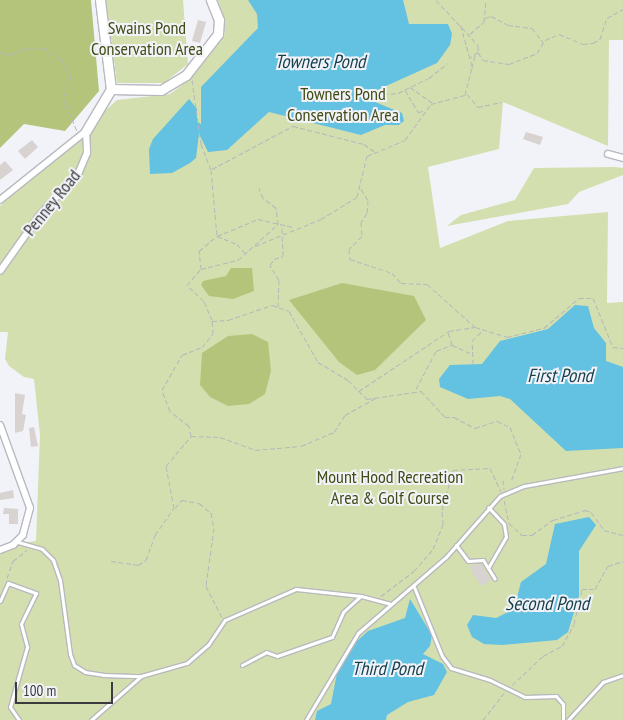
<!DOCTYPE html>
<html>
<head>
<meta charset="utf-8">
<style>
  body { margin:0 }
  #map { position:relative; width:623px; height:720px; overflow:hidden; background:#f2f3f8; font-family:"PT Sans Narrow",sans-serif }
  div>[style] { position:absolute }
  [style*='--x'] { left:calc(var(--x)*1px); top:calc(var(--y)*1px); width:calc(var(--w)*1px); rotate:calc(var(--a)*1deg) }
  .green>* { inset:0; background:#d3dfae }
  .forest>* { inset:0; background:#b4c57b }
  .water>* { inset:0; background:#63c1e1 }
  .building>* { inset:0; background:#d8d2d0 }
  .path>* { height:1px; margin-top:-0.5px; transform-origin:0; background:repeating-linear-gradient(90deg,#b7b7bc 0 5px,transparent 0 7.5px) }
  .roads { filter:drop-shadow(1px 0 #b8b9bf) drop-shadow(-1px 0 #b8b9bf) drop-shadow(0 1px #b8b9bf) drop-shadow(0 -1px #b8b9bf) }
  .lane>* { height:3px; margin:-1.5px; padding:0 1.5px; transform-origin:1.5px; border-radius:1.5px; background:#fff }
  .street>* { height:6px; margin:-3px; padding:0 3px; transform-origin:3px; border-radius:3px; background:#fff }
  .secondary>* { height:9px; margin:-4.5px; padding:0 4.5px; transform-origin:4.5px; border-radius:4.5px; background:#fff }
  span { translate:-50% -50%; white-space:nowrap; text-align:center; line-height:1.15; -webkit-text-stroke:4px #f2f3f8; paint-order:stroke }
  .park-label { font-size:18px; color:#414b15 }
  .street-label { font-size:18px; color:#3b3b3e }
  .water-label { font-size:19px; color:#143f4c; font-style:italic }
  .scale { position:absolute; left:15px; top:682px; width:98px; height:22px; box-sizing:border-box; border:2px solid #3b3b3e; border-top:0; padding-left:6px; font-size:15px; line-height:18px; white-space:nowrap; color:#3b3b3e; -webkit-text-stroke:4px #f2f3f8; paint-order:stroke }
</style>
</head>
<body>
<div id="map">
  <div class="green">
    <div style="clip-path:polygon(106px 0,183px 0,188px 64px,164px 83px,117px 83px)"></div>
    <div style="clip-path:polygon(218px 0,623px 0,623px 40px,609px 40px,608px 146px,503px 102px,499px 149px,428px 167px,440px 248px,508px 221px,608px 212px,607px 303px,623px 302px,623px 720px,0 720px,0 546px,36px 541px,40px 435px,34px 379px,24px 377px,9px 366px,5px 359px,8px 332px,0 332px,0 206px,117px 100px,170px 94px,189px 80px,224px 37px,225px 21px)"></div>
    <div style="clip-path:polygon(534px 168px,615px 167px,623px 168px,623px 175px,579px 192px,568px 204px,447px 226px,461px 215px,515px 200px)"></div>
  </div>
  <div class="forest">
    <div style="clip-path:polygon(0 0,91px 0,99px 91px,65px 131px,24px 124px,0 148px)"></div>
    <div style="clip-path:polygon(231px 268px,252px 268px,254px 291px,233px 299px,209px 296px,201px 285px,203px 281px,226px 276px)"></div>
    <div style="clip-path:polygon(342px 283px,414px 296px,426px 320px,375px 370px,357px 375px,339px 362px,289px 300px)"></div>
    <div style="clip-path:polygon(252px 334px,268px 342px,271px 371px,265px 394px,249px 404px,228px 406px,210px 397px,200px 385px,202px 353px,228px 336px)"></div>
  </div>
  <div class="water">
    <div style="clip-path:polygon(248px 0,403px 0,409px 24px,448px 24px,452px 34px,450px 45px,437px 63px,375px 91px,375px 102px,402px 113px,404px 121px,399px 125px,385px 125px,361px 135px,269px 112px,227px 150px,208px 152px,199px 134px,196px 158px,190px 163px,172px 173px,150px 174px,149px 149px,153px 139px,189px 99px,197px 109px,197px 122px,201px 124px,201px 87px,258px 28px,257px 14px)"></div>
    <div style="clip-path:polygon(575px 305px,588px 306px,594px 328px,606px 343px,606px 361px,623px 367px,623px 448px,566px 451px,510px 399px,500px 396px,468px 399px,440px 387px,439px 379px,450px 365px,482px 364px,500px 341px,548px 329px)"></div>
    <div style="clip-path:polygon(589px 517px,596px 525px,579px 551px,579px 596px,568px 632px,557px 640px,502px 645px,484px 644px,472px 637px,467px 625px,473px 615px,496px 618px,514px 609px,521px 582px,546px 564px,555px 524px)"></div>
    <div style="clip-path:polygon(410px 599px,432px 635px,430px 646px,423px 654px,443px 664px,447px 672px,434px 695px,408px 702px,387px 715px,386px 720px,315px 720px,317px 711px,331px 704px,337px 673px,356px 642px,368px 631px,405px 618px)"></div>
  </div>
  <div class="building">
    <div style="clip-path:polygon(198px 20px,206px 22px,200px 43px,192px 41px)"></div>
    <div style="clip-path:polygon(526px 132px,543px 137px,540px 145px,523px 139px)"></div>
    <div style="clip-path:polygon(32px 140px,38px 147px,25px 159px,18px 151px)"></div>
    <div style="clip-path:polygon(5px 161px,13px 170px,0 180px,0 165px)"></div>
    <div style="clip-path:polygon(15px 393px,25px 395px,22px 414px,26px 415px,23px 431px,15px 433px)"></div>
    <div style="clip-path:polygon(34px 427px,38px 446px,31px 447px,29px 428px)"></div>
    <div style="clip-path:polygon(13px 490px,14px 498px,0 500px,0 493px)"></div>
    <div style="clip-path:polygon(4px 508px,18px 509px,18px 524px,9px 524px,9px 514px,3px 514px)"></div>
    <div style="clip-path:polygon(481px 564px,491px 580px,481px 586px,469px 566px)"></div>
  </div>
  <div class="path">
    <div style="--x:436;--y:0;--w:62;--a:47"></div>
    <div style="--x:478;--y:45;--w:7;--a:90"></div>
    <div style="--x:478;--y:52;--w:9;--a:144"></div>
    <div style="--x:485;--y:18;--w:6;--a:-18"></div>
    <div style="--x:491;--y:16;--w:19;--a:28"></div>
    <div style="--x:508;--y:25;--w:24;--a:7"></div>
    <div style="--x:532;--y:28;--w:18;--a:52"></div>
    <div style="--x:470;--y:34;--w:18;--a:-41"></div>
    <div style="--x:484;--y:22;--w:22;--a:-85"></div>
    <div style="--x:0;--y:52;--w:10;--a:17"></div>
    <div style="--x:10;--y:55;--w:13;--a:-27"></div>
    <div style="--x:22;--y:49;--w:22;--a:-3"></div>
    <div style="--x:44;--y:48;--w:22;--a:34"></div>
    <div style="--x:62;--y:60;--w:19;--a:62"></div>
    <div style="--x:71;--y:77;--w:22;--a:111"></div>
    <div style="--x:63;--y:98;--w:36;--a:67"></div>
    <div style="--x:478;--y:52;--w:9;--a:58"></div>
    <div style="--x:483;--y:60;--w:26;--a:9"></div>
    <div style="--x:509;--y:64;--w:30;--a:-21"></div>
    <div style="--x:537;--y:53;--w:15;--a:-58"></div>
    <div style="--x:545;--y:40;--w:15;--a:-23"></div>
    <div style="--x:559;--y:34;--w:26;--a:23"></div>
    <div style="--x:583;--y:44;--w:10;--a:-6"></div>
    <div style="--x:593;--y:43;--w:8;--a:-30"></div>
    <div style="--x:600;--y:39;--w:22;--a:-72"></div>
    <div style="--x:607;--y:18;--w:18;--a:-29"></div>
    <div style="--x:472;--y:68;--w:13;--a:-77"></div>
    <div style="--x:192;--y:80;--w:65;--a:82"></div>
    <div style="--x:201;--y:144;--w:28;--a:69"></div>
    <div style="--x:211;--y:170;--w:66;--a:84.8"></div>
    <div style="--x:217;--y:236;--w:22;--a:22"></div>
    <div style="--x:237;--y:244;--w:13;--a:48"></div>
    <div style="--x:410;--y:87;--w:28;--a:35"></div>
    <div style="--x:405;--y:90;--w:26;--a:59"></div>
    <div style="--x:418;--y:112;--w:6;--a:-9"></div>
    <div style="--x:467;--y:94;--w:17;--a:50"></div>
    <div style="--x:478;--y:107;--w:24;--a:-12"></div>
    <div style="--x:376;--y:95;--w:22;--a:-5"></div>
    <div style="--x:398;--y:93;--w:34;--a:-26"></div>
    <div style="--x:429;--y:78;--w:24;--a:-38"></div>
    <div style="--x:212;--y:169;--w:92;--a:-28"></div>
    <div style="--x:293;--y:126;--w:73;--a:14.2"></div>
    <div style="--x:364;--y:144;--w:14;--a:36"></div>
    <div style="--x:361;--y:189;--w:13;--a:58"></div>
    <div style="--x:368;--y:200;--w:13;--a:94"></div>
    <div style="--x:367;--y:213;--w:11;--a:124"></div>
    <div style="--x:361;--y:222;--w:14;--a:86"></div>
    <div style="--x:362;--y:236;--w:18;--a:135"></div>
    <div style="--x:349;--y:249;--w:10;--a:84"></div>
    <div style="--x:350;--y:259;--w:44;--a:18.4"></div>
    <div style="--x:392;--y:273;--w:13;--a:48"></div>
    <div style="--x:401;--y:283;--w:26;--a:2"></div>
    <div style="--x:427;--y:284;--w:64;--a:41.9"></div>
    <div style="--x:255;--y:246;--w:71;--a:-22.2"></div>
    <div style="--x:321;--y:219;--w:42;--a:-31.4"></div>
    <div style="--x:357;--y:197;--w:42;--a:-76.3"></div>
    <div style="--x:367;--y:156;--w:41;--a:-22.8"></div>
    <div style="--x:405;--y:140;--w:44;--a:-54.2"></div>
    <div style="--x:431;--y:104;--w:35;--a:-15"></div>
    <div style="--x:465;--y:95;--w:30;--a:-76"></div>
    <div style="--x:472;--y:66;--w:45;--a:-105.6"></div>
    <div style="--x:201;--y:269;--w:18;--a:-96"></div>
    <div style="--x:199;--y:251;--w:23;--a:-40"></div>
    <div style="--x:217;--y:236;--w:44;--a:-22.5"></div>
    <div style="--x:258;--y:219;--w:36;--a:13"></div>
    <div style="--x:278;--y:307;--w:27;--a:-88"></div>
    <div style="--x:279;--y:280;--w:17;--a:-121"></div>
    <div style="--x:270;--y:265;--w:7;--a:-56"></div>
    <div style="--x:274;--y:259;--w:9;--a:-18"></div>
    <div style="--x:283;--y:256;--w:30;--a:-92"></div>
    <div style="--x:212;--y:320;--w:21;--a:-113"></div>
    <div style="--x:204;--y:301;--w:23;--a:-137"></div>
    <div style="--x:187;--y:285;--w:21;--a:-49"></div>
    <div style="--x:201;--y:269;--w:38;--a:-14"></div>
    <div style="--x:238;--y:260;--w:54;--a:-42"></div>
    <div style="--x:278;--y:224;--w:16;--a:-97"></div>
    <div style="--x:276;--y:208;--w:16;--a:-142"></div>
    <div style="--x:263;--y:198;--w:11;--a:-112"></div>
    <div style="--x:452;--y:345;--w:22;--a:24"></div>
    <div style="--x:473;--y:364;--w:23;--a:-92"></div>
    <div style="--x:472;--y:341;--w:14;--a:-45"></div>
    <div style="--x:416;--y:389;--w:43;--a:-62.2"></div>
    <div style="--x:436;--y:351;--w:17;--a:-21"></div>
    <div style="--x:452;--y:345;--w:14;--a:-107"></div>
    <div style="--x:359;--y:391;--w:108;--a:-33.7"></div>
    <div style="--x:449;--y:331;--w:26;--a:-9"></div>
    <div style="--x:475;--y:327;--w:34;--a:17"></div>
    <div style="--x:507;--y:337;--w:38;--a:-14"></div>
    <div style="--x:544;--y:328;--w:46;--a:-40.6"></div>
    <div style="--x:579;--y:298;--w:14;--a:0"></div>
    <div style="--x:593;--y:298;--w:53;--a:67.8"></div>
    <div style="--x:613;--y:347;--w:10;--a:6"></div>
    <div style="--x:191;--y:436;--w:10;--a:-101"></div>
    <div style="--x:189;--y:426;--w:24;--a:-142"></div>
    <div style="--x:170;--y:411;--w:22;--a:-111"></div>
    <div style="--x:162;--y:390;--w:40;--a:-60.3"></div>
    <div style="--x:182;--y:355;--w:22;--a:-22"></div>
    <div style="--x:202;--y:347;--w:17;--a:-50"></div>
    <div style="--x:213;--y:334;--w:13;--a:-94"></div>
    <div style="--x:212;--y:321;--w:16;--a:-4"></div>
    <div style="--x:228;--y:320;--w:46;--a:-18.8"></div>
    <div style="--x:272;--y:305;--w:18;--a:19"></div>
    <div style="--x:289;--y:311;--w:59;--a:60.4"></div>
    <div style="--x:318;--y:362;--w:35;--a:31"></div>
    <div style="--x:348;--y:380;--w:27;--a:45"></div>
    <div style="--x:367;--y:399;--w:55;--a:-8.4"></div>
    <div style="--x:421;--y:391;--w:35;--a:47"></div>
    <div style="--x:445;--y:417;--w:9;--a:0"></div>
    <div style="--x:454;--y:417;--w:24;--a:28"></div>
    <div style="--x:475;--y:428;--w:23;--a:-18"></div>
    <div style="--x:497;--y:421;--w:14;--a:25"></div>
    <div style="--x:510;--y:427;--w:29;--a:68"></div>
    <div style="--x:521;--y:454;--w:29;--a:110"></div>
    <div style="--x:503;--y:480;--w:9;--a:84"></div>
    <div style="--x:504;--y:500;--w:24;--a:78"></div>
    <div style="--x:509;--y:523;--w:18;--a:43"></div>
    <div style="--x:522;--y:535;--w:10;--a:0"></div>
    <div style="--x:532;--y:535;--w:26;--a:-36"></div>
    <div style="--x:553;--y:520;--w:34;--a:-17"></div>
    <div style="--x:585;--y:510;--w:6;--a:18"></div>
    <div style="--x:591;--y:512;--w:22;--a:54"></div>
    <div style="--x:604;--y:530;--w:20;--a:15"></div>
    <div style="--x:175;--y:508;--w:11;--a:-49"></div>
    <div style="--x:182;--y:500;--w:17;--a:10"></div>
    <div style="--x:199;--y:503;--w:16;--a:40"></div>
    <div style="--x:211;--y:513;--w:15;--a:79"></div>
    <div style="--x:214;--y:528;--w:59;--a:97.9"></div>
    <div style="--x:206;--y:586;--w:35;--a:63"></div>
    <div style="--x:111;--y:561;--w:27;--a:8"></div>
    <div style="--x:138;--y:565;--w:9;--a:-32"></div>
    <div style="--x:146;--y:560;--w:27;--a:-70"></div>
    <div style="--x:155;--y:535;--w:33;--a:-55"></div>
    <div style="--x:174;--y:508;--w:43;--a:-100.8"></div>
    <div style="--x:166;--y:466;--w:39;--a:-50"></div>
    <div style="--x:191;--y:436;--w:29;--a:2"></div>
    <div style="--x:220;--y:437;--w:37;--a:20"></div>
    <div style="--x:255;--y:450;--w:46;--a:-5"></div>
    <div style="--x:301;--y:446;--w:36;--a:-23"></div>
    <div style="--x:334;--y:432;--w:20;--a:-57"></div>
    <div style="--x:345;--y:415;--w:35;--a:-29"></div>
    <div style="--x:7;--y:578;--w:18;--a:-71"></div>
    <div style="--x:13;--y:561;--w:18;--a:-38"></div>
    <div style="--x:381;--y:596;--w:41;--a:-37.1"></div>
    <div style="--x:414;--y:571;--w:29;--a:-49"></div>
    <div style="--x:433;--y:549;--w:27;--a:-68"></div>
    <div style="--x:443;--y:524;--w:14;--a:-94"></div>
    <div style="--x:442;--y:510;--w:41;--a:-74.6"></div>
    <div style="--x:453;--y:470;--w:37;--a:-3"></div>
    <div style="--x:490;--y:468;--w:26;--a:65"></div>
    <div style="--x:512;--y:685;--w:42;--a:-43.1"></div>
    <div style="--x:543;--y:656;--w:21;--a:-28"></div>
    <div style="--x:562;--y:646;--w:25;--a:-61"></div>
    <div style="--x:574;--y:624;--w:36;--a:-77"></div>
    <div style="--x:582;--y:589;--w:13;--a:0"></div>
    <div style="--x:595;--y:589;--w:26;--a:-61"></div>
    <div style="--x:608;--y:566;--w:16;--a:-18"></div>
    <div style="--x:483;--y:720;--w:34;--a:-52"></div>
  </div>
  <div class="roads">
    <div class="lane">
      <div style="--x:18;--y:542;--w:25;--a:16"></div>
      <div style="--x:42;--y:549;--w:16;--a:45"></div>
      <div style="--x:53;--y:560;--w:21;--a:71"></div>
      <div style="--x:60;--y:580;--w:75;--a:82.3"></div>
      <div style="--x:70;--y:654;--w:12;--a:70"></div>
      <div style="--x:74;--y:665;--w:13;--a:32"></div>
      <div style="--x:85;--y:672;--w:18;--a:9"></div>
      <div style="--x:103;--y:675;--w:38;--a:2"></div>
      <div style="--x:141;--y:676;--w:48;--a:-15.8"></div>
      <div style="--x:187;--y:663;--w:28;--a:-41"></div>
      <div style="--x:208;--y:645;--w:30;--a:-56"></div>
      <div style="--x:225;--y:620;--w:77;--a:-23.6"></div>
      <div style="--x:296;--y:589;--w:65;--a:6.1"></div>
      <div style="--x:456;--y:545;--w:20;--a:53"></div>
      <div style="--x:468;--y:561;--w:15;--a:-4"></div>
      <div style="--x:483;--y:560;--w:22;--a:58"></div>
      <div style="--x:488;--y:568;--w:36;--a:-60"></div>
      <div style="--x:506;--y:537;--w:13;--a:-99"></div>
      <div style="--x:504;--y:524;--w:23;--a:-133"></div>
      <div style="--x:414;--y:587;--w:74;--a:67.9"></div>
      <div style="--x:442;--y:656;--w:15;--a:53"></div>
      <div style="--x:451;--y:668;--w:41;--a:17.1"></div>
      <div style="--x:490;--y:680;--w:39;--a:26"></div>
      <div style="--x:525;--y:697;--w:31;--a:-2"></div>
      <div style="--x:556;--y:696;--w:11;--a:49"></div>
      <div style="--x:563;--y:704;--w:16;--a:90"></div>
      <div style="--x:0;--y:601;--w:20;--a:-66"></div>
      <div style="--x:8;--y:583;--w:30;--a:20"></div>
      <div style="--x:36;--y:593;--w:34;--a:116"></div>
      <div style="--x:21;--y:624;--w:24;--a:75"></div>
      <div style="--x:27;--y:647;--w:62;--a:105.8"></div>
      <div style="--x:10;--y:707;--w:16;--a:55"></div>
      <div style="--x:242;--y:665;--w:27;--a:-28"></div>
      <div style="--x:266;--y:652;--w:12;--a:20"></div>
      <div style="--x:277;--y:656;--w:58;--a:-19.1"></div>
      <div style="--x:332;--y:637;--w:27;--a:-66"></div>
      <div style="--x:343;--y:612;--w:24;--a:-42"></div>
      <div style="--x:361;--y:596;--w:31;--a:15"></div>
      <div style="--x:91;--y:720;--w:67;--a:-41.3"></div>
      <div style="--x:306;--y:720;--w:101;--a:-59.1"></div>
      <div style="--x:358;--y:633;--w:116;--a:-40.8"></div>
      <div style="--x:446;--y:557;--w:81;--a:-48.5"></div>
      <div style="--x:500;--y:496;--w:26;--a:-23"></div>
      <div style="--x:524;--y:486;--w:101;--a:-10.3"></div>
      <div style="--x:568;--y:720;--w:52;--a:-47.4"></div>
      <div style="--x:603;--y:682;--w:21;--a:-19"></div>
    </div>
    <div class="street">
      <div style="--x:608;--y:154;--w:16;--a:15"></div>
      <div style="--x:0;--y:200;--w:110;--a:-38.7"></div>
      <div style="--x:86;--y:131;--w:22;--a:87"></div>
      <div style="--x:87;--y:153;--w:21;--a:113"></div>
      <div style="--x:79;--y:172;--w:59;--a:132.3"></div>
      <div style="--x:39;--y:216;--w:67;--a:125.3"></div>
      <div style="--x:0;--y:425;--w:88;--a:70.1"></div>
      <div style="--x:30;--y:508;--w:28;--a:105"></div>
      <div style="--x:23;--y:535;--w:14;--a:135"></div>
      <div style="--x:13;--y:545;--w:14;--a:159"></div>
    </div>
    <div class="secondary">
      <div style="--x:100;--y:0;--w:90;--a:83"></div>
      <div style="--x:86;--y:131;--w:49;--a:-59.2"></div>
      <div style="--x:111;--y:89;--w:50;--a:1.1"></div>
      <div style="--x:161;--y:90;--w:29;--a:-31"></div>
      <div style="--x:186;--y:75;--w:52;--a:-52"></div>
      <div style="--x:218;--y:34;--w:14;--a:-86"></div>
      <div style="--x:219;--y:20;--w:22;--a:-112"></div>
    </div>
  </div>
  <div class="park-label">
    <span style="left:147px;top:39px">Swains Pond<br>Conservation Area</span>
    <span style="left:343px;top:105px">Towners Pond<br>Conservation Area</span>
    <span style="left:390px;top:488px">Mount Hood Recreation<br>Area &amp; Golf Course</span>
  </div>
  <div class="street-label">
    <span style="left:52px;top:203px;rotate:-51deg">Penney Road</span>
  </div>
  <div class="water-label">
    <span style="left:320px;top:62px">Towners Pond</span>
    <span style="left:560px;top:376px">First Pond</span>
    <span style="left:547px;top:604px">Second Pond</span>
    <span style="left:387px;top:669px">Third Pond</span>
  </div>
  <div class="scale">100 m</div>
</div>
</body>
</html>
